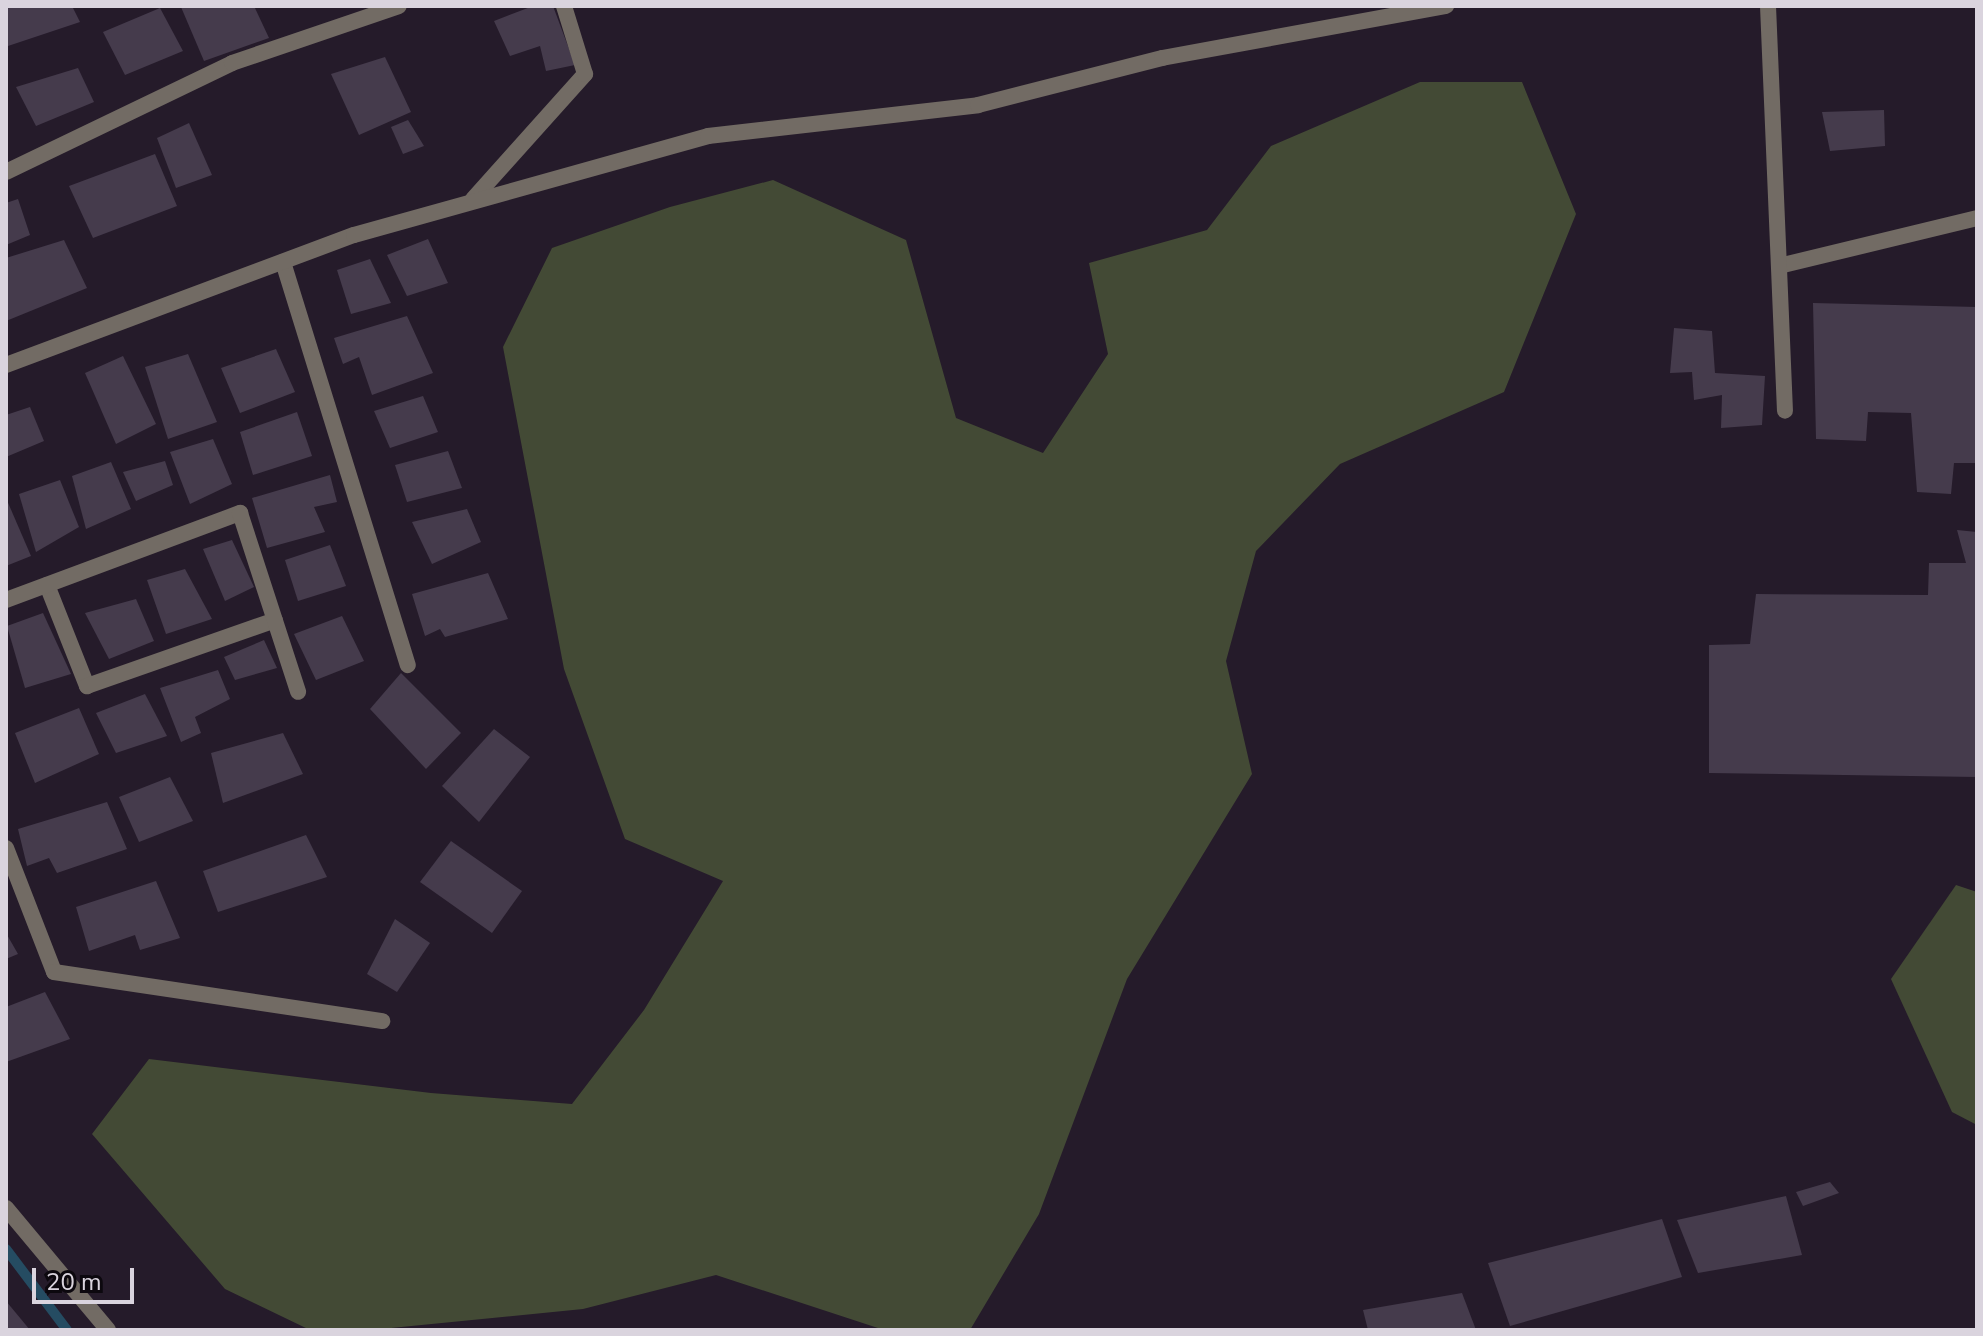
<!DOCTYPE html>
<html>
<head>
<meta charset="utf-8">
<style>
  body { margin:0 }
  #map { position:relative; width:1983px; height:1336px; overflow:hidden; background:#251b2a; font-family:"Nunito Sans",sans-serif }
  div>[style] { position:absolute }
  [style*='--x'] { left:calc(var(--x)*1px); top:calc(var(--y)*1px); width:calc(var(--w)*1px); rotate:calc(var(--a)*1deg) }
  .green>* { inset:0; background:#434a35 }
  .stream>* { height:10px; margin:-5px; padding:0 5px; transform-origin:5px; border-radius:5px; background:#254c62 }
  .building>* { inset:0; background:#453b4c }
  .minor>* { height:16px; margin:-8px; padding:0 8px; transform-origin:8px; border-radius:8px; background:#726b64 }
  .tertiary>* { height:16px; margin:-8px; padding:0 8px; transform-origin:8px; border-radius:8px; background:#726b64 }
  span { translate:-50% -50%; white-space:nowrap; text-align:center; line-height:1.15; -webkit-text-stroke:6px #0c080e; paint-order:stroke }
  .frame { position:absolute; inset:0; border:8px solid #dad4de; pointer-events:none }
  .scale { position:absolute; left:32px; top:1268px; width:102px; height:36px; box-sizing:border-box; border:4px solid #dad4de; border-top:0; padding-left:10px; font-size:24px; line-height:28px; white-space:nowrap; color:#dad4de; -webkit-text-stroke:6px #0c080e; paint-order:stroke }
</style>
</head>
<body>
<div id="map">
  <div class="green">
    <div style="clip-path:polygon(1420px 82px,1522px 82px,1576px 214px,1504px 392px,1340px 464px,1256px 551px,1226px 661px,1252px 774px,1127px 979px,1039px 1214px,970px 1330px,884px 1330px,716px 1275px,583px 1309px,371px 1330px,310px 1330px,225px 1289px,92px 1134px,149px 1059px,431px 1093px,572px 1104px,644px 1010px,723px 881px,625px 839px,564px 669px,503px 347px,552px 248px,670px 207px,773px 180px,906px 240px,956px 418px,1043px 453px,1108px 354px,1089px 263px,1207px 230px,1271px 146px)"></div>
    <div style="clip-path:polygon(1956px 885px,1977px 892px,1977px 1125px,1952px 1112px,1891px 979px)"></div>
  </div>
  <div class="stream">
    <div style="--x:6;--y:1249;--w:101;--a:53"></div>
  </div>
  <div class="building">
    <div style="clip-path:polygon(6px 6px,72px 6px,80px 22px,8px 46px)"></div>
    <div style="clip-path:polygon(254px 6px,269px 38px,204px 61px,181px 7px)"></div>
    <div style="clip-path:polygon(533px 6px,553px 6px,575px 65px,546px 71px,540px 46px,510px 56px,494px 21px)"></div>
    <div style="clip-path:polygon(160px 8px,183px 51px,125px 75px,103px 32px)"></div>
    <div style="clip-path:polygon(385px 57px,411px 112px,359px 135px,331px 74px)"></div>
    <div style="clip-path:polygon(78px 68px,94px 102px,36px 126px,16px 87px)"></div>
    <div style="clip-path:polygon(1884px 110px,1885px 146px,1830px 151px,1822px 112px)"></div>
    <div style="clip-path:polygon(408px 120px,424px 146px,403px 154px,391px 127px)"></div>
    <div style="clip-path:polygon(189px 123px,212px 175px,176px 188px,157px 138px)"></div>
    <div style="clip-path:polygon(155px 154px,177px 206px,93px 238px,69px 186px)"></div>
    <div style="clip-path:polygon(18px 199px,30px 235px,6px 245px,6px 203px)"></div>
    <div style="clip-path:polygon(428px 239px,448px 283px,407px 296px,387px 255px)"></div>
    <div style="clip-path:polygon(64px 240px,87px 288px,6px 321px,6px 258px)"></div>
    <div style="clip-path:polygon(370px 259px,391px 303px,351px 314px,337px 270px)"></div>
    <div style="clip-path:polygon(1813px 303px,1977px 307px,1977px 463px,1954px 463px,1951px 494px,1917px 492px,1911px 413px,1868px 412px,1866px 441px,1816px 439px)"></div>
    <div style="clip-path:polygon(407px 316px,433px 373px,372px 395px,359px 357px,343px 364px,334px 338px)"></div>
    <div style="clip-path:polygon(1674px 328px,1712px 331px,1715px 373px,1765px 376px,1762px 425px,1721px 428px,1722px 395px,1694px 400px,1692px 372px,1670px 373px)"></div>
    <div style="clip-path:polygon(276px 349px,295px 392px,240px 413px,221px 368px)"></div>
    <div style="clip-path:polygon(188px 354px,217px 422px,168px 439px,145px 367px)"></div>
    <div style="clip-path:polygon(123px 356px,156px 424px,116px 444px,85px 373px)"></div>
    <div style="clip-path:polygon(423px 396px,438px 432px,390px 448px,374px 411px)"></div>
    <div style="clip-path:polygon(30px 407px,44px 441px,6px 457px,6px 415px)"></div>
    <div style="clip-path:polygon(297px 412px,312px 456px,253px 475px,240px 432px)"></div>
    <div style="clip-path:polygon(213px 439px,232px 484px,190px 504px,170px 452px)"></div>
    <div style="clip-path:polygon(448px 451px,462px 488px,407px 502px,395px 465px)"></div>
    <div style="clip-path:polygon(165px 461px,173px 485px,136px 501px,123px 472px)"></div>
    <div style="clip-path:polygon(111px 462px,131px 509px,86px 529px,72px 476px)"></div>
    <div style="clip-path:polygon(330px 475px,337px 502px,314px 507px,325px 532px,267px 548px,252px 498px)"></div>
    <div style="clip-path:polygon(60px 480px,79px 527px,36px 552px,19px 494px)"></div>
    <div style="clip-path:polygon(6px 498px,31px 556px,6px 566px)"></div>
    <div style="clip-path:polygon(467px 509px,481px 542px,432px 564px,412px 522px)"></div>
    <div style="clip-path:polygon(1957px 530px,1977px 532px,1977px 777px,1709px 773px,1709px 645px,1750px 644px,1756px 594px,1928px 595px,1929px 563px,1966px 563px)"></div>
    <div style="clip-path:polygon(232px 540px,254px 587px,225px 601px,203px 549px)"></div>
    <div style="clip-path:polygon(330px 545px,346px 586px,298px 601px,285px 560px)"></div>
    <div style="clip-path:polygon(185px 569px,212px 619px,166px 634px,147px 580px)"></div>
    <div style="clip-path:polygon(488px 573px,508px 619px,445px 637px,440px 629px,425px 636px,412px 594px)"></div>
    <div style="clip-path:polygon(136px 599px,154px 641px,109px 659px,85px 613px)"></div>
    <div style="clip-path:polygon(43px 613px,71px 674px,25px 688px,7px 626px)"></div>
    <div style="clip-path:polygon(342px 616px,364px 661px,316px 680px,294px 634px)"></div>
    <div style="clip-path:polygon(264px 640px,277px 668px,235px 680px,224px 657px)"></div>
    <div style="clip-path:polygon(218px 670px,230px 699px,195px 717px,201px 733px,181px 742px,160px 688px)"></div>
    <div style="clip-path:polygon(401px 673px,461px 733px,426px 769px,370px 709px)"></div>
    <div style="clip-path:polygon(145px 694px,167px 736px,116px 753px,96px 713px)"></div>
    <div style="clip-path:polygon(79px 708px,99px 754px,35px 783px,15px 733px)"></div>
    <div style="clip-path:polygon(494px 729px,530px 757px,479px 822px,442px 786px)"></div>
    <div style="clip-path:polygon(283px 733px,303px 774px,223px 803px,211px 753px)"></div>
    <div style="clip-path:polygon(170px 777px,193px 821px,139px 842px,119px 797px)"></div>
    <div style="clip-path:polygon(107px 802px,127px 849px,57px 873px,49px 858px,27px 866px,18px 829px)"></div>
    <div style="clip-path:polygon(306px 835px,327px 877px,218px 912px,203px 871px)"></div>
    <div style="clip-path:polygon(451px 841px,522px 891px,492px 933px,420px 882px)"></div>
    <div style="clip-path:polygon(156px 881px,180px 938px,140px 950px,135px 935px,89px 951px,76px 907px)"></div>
    <div style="clip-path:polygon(395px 919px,430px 943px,397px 992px,367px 974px)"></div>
    <div style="clip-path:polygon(6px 933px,18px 954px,6px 959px)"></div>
    <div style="clip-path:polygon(45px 992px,70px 1039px,6px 1062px,6px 1007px)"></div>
    <div style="clip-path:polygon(1830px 1182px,1839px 1193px,1803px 1206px,1796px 1192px)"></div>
    <div style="clip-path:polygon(1786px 1196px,1802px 1255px,1698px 1273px,1677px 1220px)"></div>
    <div style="clip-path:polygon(1662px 1219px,1682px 1277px,1510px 1326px,1488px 1263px)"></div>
    <div style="clip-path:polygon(1462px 1293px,1476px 1330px,1368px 1330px,1363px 1310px)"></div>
    <div style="clip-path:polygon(6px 1301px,30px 1330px,6px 1330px)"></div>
  </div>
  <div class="minor">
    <div style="--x:6;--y:172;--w:251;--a:-25.7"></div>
    <div style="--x:232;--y:63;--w:176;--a:-18.8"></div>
    <div style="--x:473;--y:199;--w:168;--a:-48.1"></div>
    <div style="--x:585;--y:74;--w:71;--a:-107.2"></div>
    <div style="--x:283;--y:262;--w:422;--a:72.8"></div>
    <div style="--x:1779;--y:266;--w:204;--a:-13.6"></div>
    <div style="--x:6;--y:365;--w:371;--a:-20.5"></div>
    <div style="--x:354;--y:235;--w:368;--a:-15.6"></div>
    <div style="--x:708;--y:136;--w:272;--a:-6.5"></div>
    <div style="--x:978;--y:105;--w:190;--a:-14.3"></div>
    <div style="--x:1162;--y:58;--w:289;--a:-10.4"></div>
    <div style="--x:47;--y:585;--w:109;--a:68.4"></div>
    <div style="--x:87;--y:686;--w:199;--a:-19.3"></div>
    <div style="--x:6;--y:600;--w:250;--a:-20.4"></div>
    <div style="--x:240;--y:513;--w:188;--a:72"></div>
    <div style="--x:6;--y:848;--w:133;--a:68.8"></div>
    <div style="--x:54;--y:972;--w:332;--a:8.5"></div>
  </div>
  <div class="tertiary">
    <div style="--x:1768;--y:6;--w:405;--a:87.6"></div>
    <div style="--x:6;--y:1208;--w:159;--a:50.1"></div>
  </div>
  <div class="frame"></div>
  <div class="scale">20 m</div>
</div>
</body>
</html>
